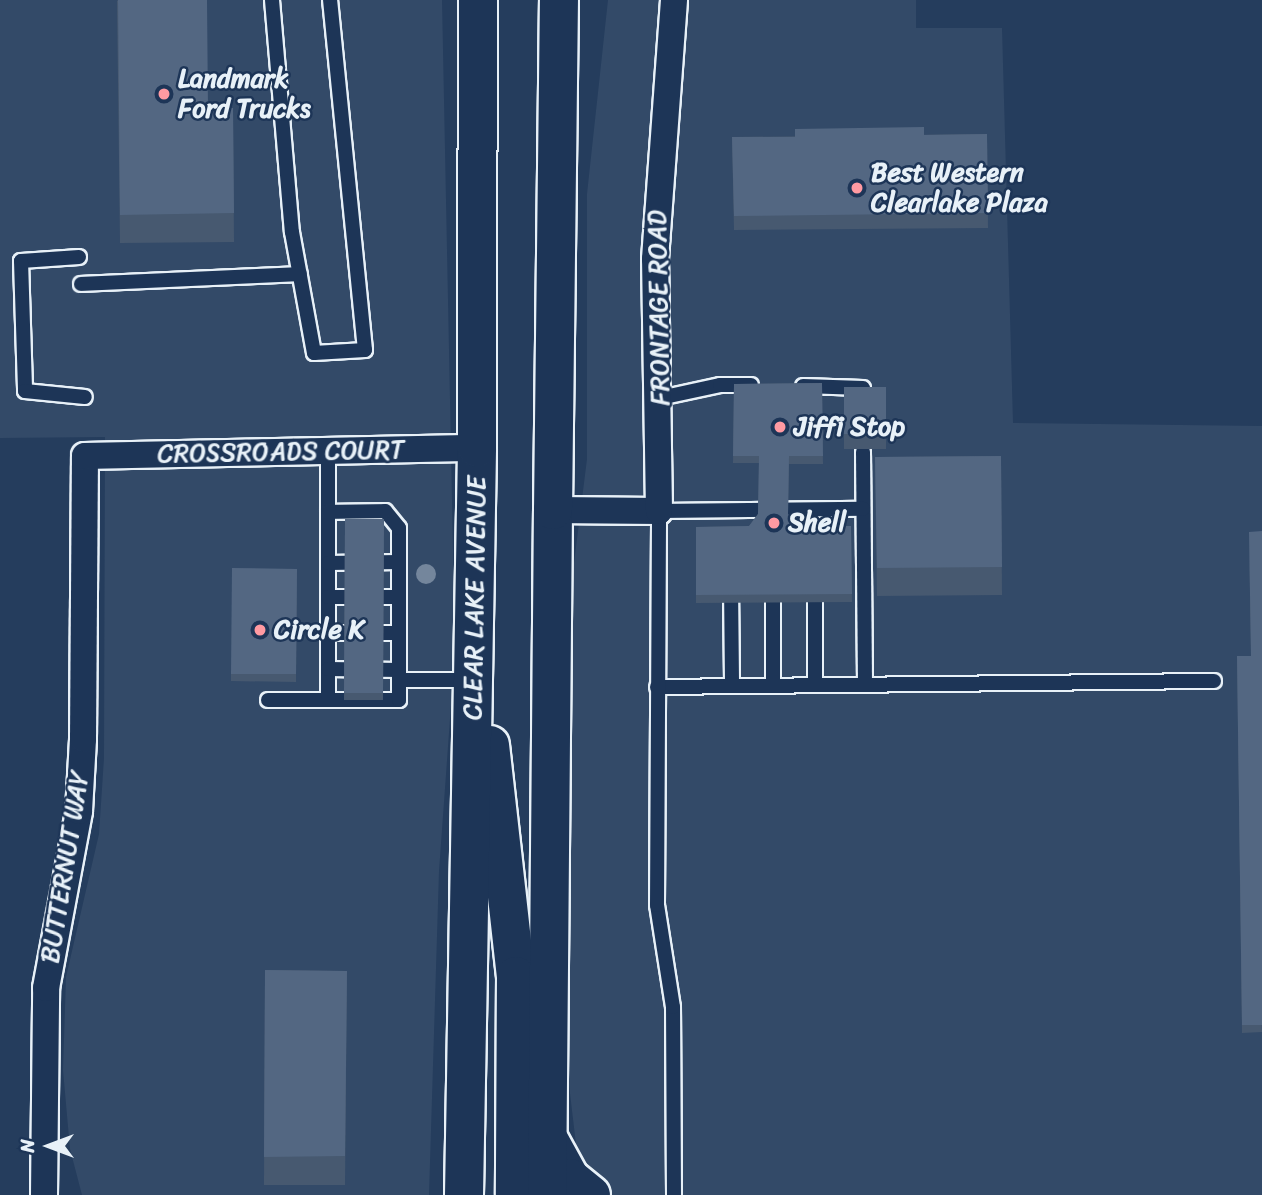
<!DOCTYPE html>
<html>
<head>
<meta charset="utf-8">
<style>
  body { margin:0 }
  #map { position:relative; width:1262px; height:1195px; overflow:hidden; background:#253d5d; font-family:Sriracha,sans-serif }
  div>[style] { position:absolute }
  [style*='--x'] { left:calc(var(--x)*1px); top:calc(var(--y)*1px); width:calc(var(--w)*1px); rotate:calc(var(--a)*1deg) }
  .built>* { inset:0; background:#334a68 }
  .roads { filter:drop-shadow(2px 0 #e8f1f8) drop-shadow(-2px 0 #e8f1f8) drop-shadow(0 2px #e8f1f8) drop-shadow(0 -2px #e8f1f8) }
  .service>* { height:14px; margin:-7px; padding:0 7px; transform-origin:7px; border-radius:7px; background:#1d3557 }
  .minor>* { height:26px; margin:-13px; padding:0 13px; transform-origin:13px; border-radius:13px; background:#1d3557 }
  .primary>* { height:38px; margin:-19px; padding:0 19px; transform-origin:19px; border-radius:19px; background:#1d3557 }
  .motorway>* { height:38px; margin:-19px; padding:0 19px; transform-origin:19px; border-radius:19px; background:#1d3557 }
  .trees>* { width:20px; height:20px; margin:-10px; border-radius:50%; background:#74869c }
  .wall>* { inset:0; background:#475970 }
  .building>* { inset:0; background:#536782 }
  .dots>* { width:19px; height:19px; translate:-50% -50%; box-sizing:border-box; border:4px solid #1d3557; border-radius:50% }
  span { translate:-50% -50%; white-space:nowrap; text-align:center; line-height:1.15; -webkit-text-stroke:5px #1d3557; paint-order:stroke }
  .poi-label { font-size:26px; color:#e8f1f8; font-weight:700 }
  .left { translate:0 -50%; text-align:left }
  .street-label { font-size:26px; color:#e8f1f8 }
  .north { position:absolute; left:14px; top:1111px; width:70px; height:70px; -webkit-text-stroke:5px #1d3557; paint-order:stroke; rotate:270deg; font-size:19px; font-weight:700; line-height:28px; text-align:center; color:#e8f1f8 }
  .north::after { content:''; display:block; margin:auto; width:24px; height:32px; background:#e8f1f8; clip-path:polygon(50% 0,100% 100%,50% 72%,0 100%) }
</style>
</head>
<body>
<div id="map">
  <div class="built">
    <div style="clip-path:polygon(0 0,442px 0,455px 650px,439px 871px,429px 1195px,82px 1195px,70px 1149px,63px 1070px,66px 977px,99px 834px,104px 758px,105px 437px,0 438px)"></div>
    <div style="clip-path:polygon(608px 0,916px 0,916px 28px,1002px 28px,1013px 423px,1262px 426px,1262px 1195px,582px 1195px,569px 1085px,573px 571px,587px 459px,587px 194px)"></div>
  </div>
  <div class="roads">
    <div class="service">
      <div style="--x:272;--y:0;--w:233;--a:85.1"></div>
      <div style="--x:292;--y:232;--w:123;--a:79.7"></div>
      <div style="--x:314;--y:353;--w:51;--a:-3.4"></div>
      <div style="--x:365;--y:350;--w:352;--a:-95.7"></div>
      <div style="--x:79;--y:257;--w:58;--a:176.1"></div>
      <div style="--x:21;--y:261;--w:130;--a:88.2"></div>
      <div style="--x:25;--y:391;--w:60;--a:5.7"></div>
      <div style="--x:81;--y:284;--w:219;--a:-2.6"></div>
      <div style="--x:803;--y:386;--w:60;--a:1.9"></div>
      <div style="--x:660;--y:398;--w:61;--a:-12.2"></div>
      <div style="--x:720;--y:385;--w:31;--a:0"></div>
      <div style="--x:328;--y:450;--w:250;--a:90"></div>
      <div style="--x:863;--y:452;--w:231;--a:89.5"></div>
      <div style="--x:328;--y:563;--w:71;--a:-0.8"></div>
      <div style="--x:731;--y:586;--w:100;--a:89.4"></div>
      <div style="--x:328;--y:597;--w:71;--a:0"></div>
      <div style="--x:328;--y:633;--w:71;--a:0"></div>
      <div style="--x:328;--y:669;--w:71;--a:0.8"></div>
      <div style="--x:399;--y:680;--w:73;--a:0"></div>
      <div style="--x:815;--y:684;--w:100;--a:-90"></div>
      <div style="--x:773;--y:685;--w:100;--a:-90"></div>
      <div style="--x:657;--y:687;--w:557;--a:-0.62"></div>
      <div style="--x:268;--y:700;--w:131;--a:0"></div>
      <div style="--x:399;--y:700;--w:172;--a:-90"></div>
      <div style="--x:399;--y:528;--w:22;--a:-129"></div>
      <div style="--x:385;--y:511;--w:57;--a:179"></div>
      <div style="--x:674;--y:1195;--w:188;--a:-90.3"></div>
      <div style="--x:673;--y:1007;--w:103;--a:-98.9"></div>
      <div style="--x:657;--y:905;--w:394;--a:-89.7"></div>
      <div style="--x:659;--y:511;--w:204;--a:-0.6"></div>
    </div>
    <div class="minor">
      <div style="--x:553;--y:510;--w:106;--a:0.5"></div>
      <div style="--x:659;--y:511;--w:252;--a:-90.9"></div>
      <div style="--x:655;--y:259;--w:260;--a:-85.8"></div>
      <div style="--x:44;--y:1195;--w:207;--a:-89.4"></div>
      <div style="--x:46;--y:988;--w:180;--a:-79.4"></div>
      <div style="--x:79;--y:811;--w:72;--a:-86.8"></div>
      <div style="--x:83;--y:739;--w:283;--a:-89.6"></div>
      <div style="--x:85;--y:456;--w:392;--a:-1.2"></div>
    </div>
    <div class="primary">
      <div style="--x:490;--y:745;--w:232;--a:83.6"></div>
      <div style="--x:516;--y:976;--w:219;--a:90.3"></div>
      <div style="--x:547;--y:1136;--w:48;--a:61.3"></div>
      <div style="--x:570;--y:1178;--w:27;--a:39"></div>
      <div style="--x:464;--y:1195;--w:747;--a:-89"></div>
      <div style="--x:547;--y:1195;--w:685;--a:-89.5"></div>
    </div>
    <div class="motorway">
      <div style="--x:477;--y:448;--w:448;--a:-89.9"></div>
      <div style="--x:553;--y:510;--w:510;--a:-89.33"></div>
    </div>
  </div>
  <div class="trees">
    <div style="left:426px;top:574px"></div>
  </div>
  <div class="wall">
    <div style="clip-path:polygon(117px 0,208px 108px,233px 108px,234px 242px,120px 243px)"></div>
    <div style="clip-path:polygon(987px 134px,988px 228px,734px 230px,732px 137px)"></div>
    <div style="clip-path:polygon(822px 383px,823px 464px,789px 464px,788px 514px,797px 526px,851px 526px,852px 602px,696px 603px,696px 527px,749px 526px,758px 514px,759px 463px,733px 463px,734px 384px)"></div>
    <div style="clip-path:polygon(844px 387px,886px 387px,886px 449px,844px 449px)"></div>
    <div style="clip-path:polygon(1001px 456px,1002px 595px,877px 596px,875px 457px)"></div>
    <div style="clip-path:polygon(345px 519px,384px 519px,383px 700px,344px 700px)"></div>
    <div style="clip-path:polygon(1249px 532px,1262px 1032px,1242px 1033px,1237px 656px,1251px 656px)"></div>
    <div style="clip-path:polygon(297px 569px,296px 682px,231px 681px,231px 674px)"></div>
    <div style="clip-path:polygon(265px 970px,347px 971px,345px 1185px,264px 1185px)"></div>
  </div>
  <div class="building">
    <div style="clip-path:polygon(118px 0,207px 0,208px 108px,233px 108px,234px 213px,120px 215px)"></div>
    <div style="clip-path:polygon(924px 127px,924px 135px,987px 134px,988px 213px,734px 216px,732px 137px,795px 137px,795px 129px)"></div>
    <div style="clip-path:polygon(822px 383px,823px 456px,789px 456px,788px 514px,797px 526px,851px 526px,852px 594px,696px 595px,696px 527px,749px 526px,758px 514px,759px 456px,733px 456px,734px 384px)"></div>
    <div style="clip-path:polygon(844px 387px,886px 387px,886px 434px,844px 434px)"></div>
    <div style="clip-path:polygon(1001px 456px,1002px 567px,877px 568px,875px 457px)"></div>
    <div style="clip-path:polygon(345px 519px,384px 519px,383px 693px,344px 693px)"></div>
    <div style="clip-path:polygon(1262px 531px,1262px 1025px,1242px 1025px,1237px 656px,1251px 656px,1249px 532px)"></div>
    <div style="clip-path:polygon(232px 568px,297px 569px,296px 674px,231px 674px)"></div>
    <div style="clip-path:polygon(265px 970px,347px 971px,345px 1156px,264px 1157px)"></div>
  </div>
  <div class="dots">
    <div style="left:164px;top:94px;background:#ff9aa2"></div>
    <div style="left:857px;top:188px;background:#ff9aa2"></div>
    <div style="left:780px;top:427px;background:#ff9aa2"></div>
    <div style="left:774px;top:523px;background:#ff9aa2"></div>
    <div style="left:260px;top:630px;background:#ff9aa2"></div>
  </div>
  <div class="poi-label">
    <span class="left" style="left:178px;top:94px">Landmark<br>Ford Trucks</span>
    <span class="left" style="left:871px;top:188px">Best Western<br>Clearlake Plaza</span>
    <span class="left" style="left:794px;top:427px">Jiffi Stop</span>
    <span class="left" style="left:788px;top:523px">Shell</span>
    <span class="left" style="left:274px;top:630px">Circle K</span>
  </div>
  <div class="street-label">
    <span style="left:659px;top:308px;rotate:-91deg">FRONTAGE ROAD</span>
    <span style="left:281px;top:452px;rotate:-1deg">CROSSROADS COURT</span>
    <span style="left:475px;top:598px;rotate:-89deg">CLEAR LAKE AVENUE</span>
    <span style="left:65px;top:867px;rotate:-81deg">BUTTERNUT WAY</span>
  </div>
  <div class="north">N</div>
</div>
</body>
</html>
